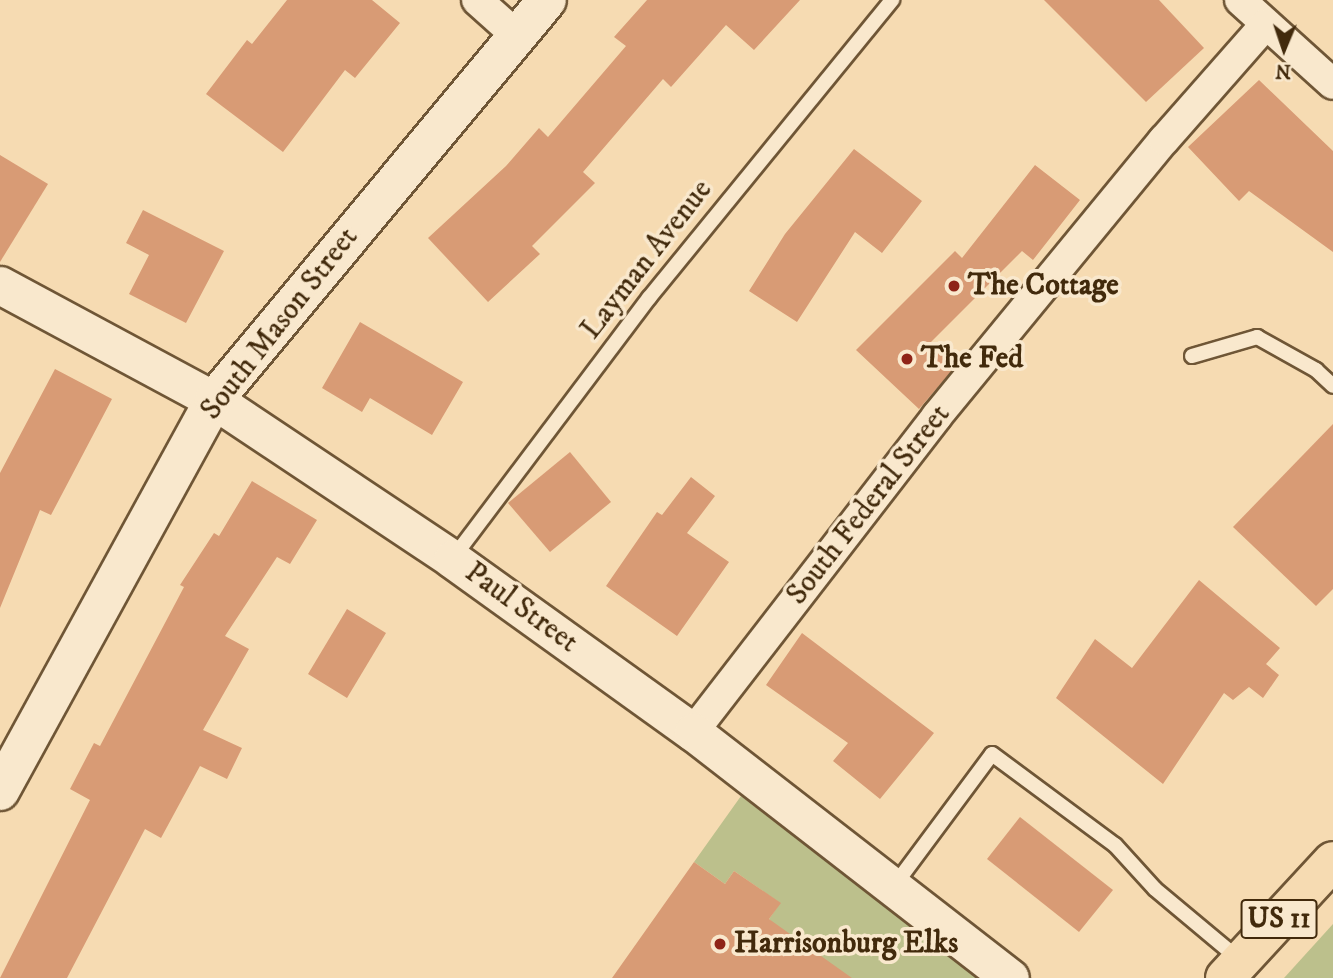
<!DOCTYPE html>
<html>
<head>
<meta charset="utf-8">
<style>
  body { margin:0 }
  #map { position:relative; width:1333px; height:978px; overflow:hidden; background:#f6dbb2; font-family:"IM FELL DW Pica",serif }
  div>[style] { position:absolute }
  [style*='--x'] { left:calc(var(--x)*1px); top:calc(var(--y)*1px); width:calc(var(--w)*1px); rotate:calc(var(--a)*1deg) }
  .green>* { inset:0; background:#bcc08c }
  .building>* { inset:0; background:#d89b75 }
  .roads { filter:drop-shadow(2px 0 #6f5636) drop-shadow(-2px 0 #6f5636) drop-shadow(0 2px #6f5636) drop-shadow(0 -2px #6f5636) }
  .service>* { height:14px; margin:-7px; padding:0 7px; transform-origin:7px; border-radius:7px; background:#f9e8cd }
  .minor>* { height:30px; margin:-15px; padding:0 15px; transform-origin:15px; border-radius:15px; background:#f9e8cd }
  .tertiary>* { height:37px; margin:-18.5px; padding:0 18.5px; transform-origin:18.5px; border-radius:18.5px; background:#f9e8cd }
  .secondary>* { height:38px; margin:-19px; padding:0 19px; transform-origin:19px; border-radius:19px; background:#f9e8cd }
  .primary>* { height:38px; margin:-19px; padding:0 19px; transform-origin:19px; border-radius:19px; background:#f6dbb2 }
  .dots>* { width:19px; height:19px; translate:-50% -50%; box-sizing:border-box; border:4px solid #f9e8cd; border-radius:50% }
  span { translate:-50% -50%; white-space:nowrap; text-align:center; line-height:1.15; -webkit-text-stroke:7px #f9e8cd; paint-order:stroke }
  .shield-label span { padding:2px 5px; background:#f9e8cd; border:2px solid; border-radius:5px; -webkit-text-stroke-width:0 }
  .shield-label { font-size:28px; color:#422a0c; font-weight:700 }
  .street-label { font-size:30px; color:#422a0c }
  .poi-label { font-size:30px; color:#422a0c; font-weight:700 }
  .left { translate:0 -50%; text-align:left }
  .north { position:absolute; left:1249px; top:14px; width:70px; height:70px; -webkit-text-stroke:5px #f9e8cd; paint-order:stroke; rotate:182deg; font-size:19px; font-weight:700; line-height:28px; text-align:center; color:#422a0c }
  .north::after { content:''; display:block; margin:auto; width:24px; height:32px; background:#422a0c; clip-path:polygon(50% 0,100% 100%,50% 72%,0 100%) }
</style>
</head>
<body>
<div id="map">
  <div class="green">
    <div style="clip-path:polygon(741px 796px,979px 978px,830px 978px,769px 919px,780px 903px,734px 871px,725px 884px,694px 862px)"></div>
    <div style="clip-path:polygon(1333px 924px,1333px 978px,1284px 978px)"></div>
  </div>
  <div class="building">
    <div style="clip-path:polygon(287px 0,372px 0,400px 23px,355px 78px,345px 70px,283px 152px,206px 94px,247px 40px,252px 44px)"></div>
    <div style="clip-path:polygon(647px 0,800px 0,754px 50px,726px 25px,671px 87px,663px 79px,583px 172px,595px 183px,532px 246px,540px 254px,488px 302px,428px 238px,506px 166px,539px 128px,548px 137px,626px 46px,614px 37px)"></div>
    <div style="clip-path:polygon(1044px 0,1159px 0,1204px 48px,1146px 102px)"></div>
    <div style="clip-path:polygon(1259px 80px,1333px 151px,1333px 252px,1249px 191px,1239px 201px,1188px 147px)"></div>
    <div style="clip-path:polygon(854px 149px,922px 201px,882px 253px,855px 232px,797px 322px,749px 291px,785px 234px)"></div>
    <div style="clip-path:polygon(0 155px,48px 184px,0 262px)"></div>
    <div style="clip-path:polygon(1035px 165px,1080px 200px,1033px 260px,1022px 251px,930px 343px,955px 367px,919px 409px,856px 350px,955px 251px,962px 258px)"></div>
    <div style="clip-path:polygon(143px 210px,224px 251px,186px 323px,129px 294px,149px 255px,126px 243px)"></div>
    <div style="clip-path:polygon(360px 322px,463px 382px,432px 435px,370px 398px,362px 412px,322px 388px)"></div>
    <div style="clip-path:polygon(55px 369px,112px 399px,51px 515px,40px 510px,0 608px,0 473px)"></div>
    <div style="clip-path:polygon(1333px 424px,1333px 589px,1316px 606px,1233px 527px)"></div>
    <div style="clip-path:polygon(570px 452px,611px 502px,550px 552px,508px 503px)"></div>
    <div style="clip-path:polygon(691px 477px,715px 496px,687px 533px,729px 562px,677px 636px,606px 586px,657px 512px,662px 515px)"></div>
    <div style="clip-path:polygon(252px 481px,317px 520px,290px 564px,277px 557px,225px 636px,249px 649px,203px 730px,242px 748px,227px 779px,200px 766px,161px 838px,145px 829px,67px 978px,0 978px,90px 800px,70px 789px,94px 743px,100px 746px,184px 587px,180px 585px,214px 533px,219px 536px)"></div>
    <div style="clip-path:polygon(1199px 580px,1280px 648px,1266px 664px,1279px 675px,1263px 698px,1249px 687px,1233px 700px,1224px 693px,1163px 784px,1056px 698px,1095px 639px,1132px 668px)"></div>
    <div style="clip-path:polygon(347px 609px,386px 633px,347px 698px,308px 674px)"></div>
    <div style="clip-path:polygon(802px 633px,934px 733px,880px 799px,833px 761px,848px 743px,766px 685px)"></div>
    <div style="clip-path:polygon(1020px 817px,1113px 890px,1079px 932px,987px 859px)"></div>
    <div style="clip-path:polygon(694px 862px,725px 884px,734px 871px,781px 903px,769px 919px,852px 978px,612px 978px)"></div>
  </div>
  <div class="roads">
    <div class="service">
      <div style="--x:1192;--y:356;--w:68;--a:-16.3"></div>
      <div style="--x:1257;--y:337;--w:68;--a:29.2"></div>
      <div style="--x:1316;--y:370;--w:23;--a:43"></div>
      <div style="--x:453;--y:558;--w:326;--a:-53"></div>
      <div style="--x:649;--y:298;--w:385;--a:-50.8"></div>
      <div style="--x:894;--y:886;--w:164;--a:-53.4"></div>
      <div style="--x:992;--y:754;--w:153;--a:36.5"></div>
      <div style="--x:1115;--y:845;--w:59;--a:47.7"></div>
      <div style="--x:1155;--y:889;--w:111;--a:39.9"></div>
    </div>
    <div class="minor">
      <div style="--x:477;--y:0;--w:51;--a:41.8"></div>
      <div style="--x:1240;--y:0;--w:125;--a:42.1"></div>
      <div style="--x:693;--y:732;--w:399;--a:-52.3"></div>
      <div style="--x:937;--y:416;--w:357;--a:-50.6"></div>
      <div style="--x:1164;--y:140;--w:154;--a:-48.7"></div>
    </div>
    <div class="tertiary">
      <div style="--x:0;--y:285;--w:243;--a:28.3"></div>
      <div style="--x:214;--y:400;--w:286;--a:33.7"></div>
      <div style="--x:452;--y:559;--w:297;--a:35.7"></div>
      <div style="--x:693;--y:732;--w:401;--a:37.8"></div>
    </div>
    <div class="secondary">
      <div style="--x:0;--y:791;--w:446;--a:-61.3"></div>
      <div style="--x:214;--y:400;--w:520;--a:-50.22"></div>
    </div>
    <div class="primary">
      <div style="--x:1225;--y:978;--w:159;--a:-47.3"></div>
    </div>
  </div>
  <div class="dots">
    <div style="left:954px;top:286px;background:#8f2418"></div>
    <div style="left:907px;top:359px;background:#8f2418"></div>
    <div style="left:720px;top:944px;background:#8f2418"></div>
  </div>
  <div class="shield-label">
    <span style="left:1279px;top:919px">US 11</span>
  </div>
  <div class="street-label">
    <span style="left:647px;top:260px;rotate:-52deg">Layman Avenue</span>
    <span style="left:280px;top:324px;rotate:-52deg">South Mason Street</span>
    <span style="left:869px;top:505px;rotate:-52deg">South Federal Street</span>
    <span style="left:521px;top:608px;rotate:36deg">Paul Street</span>
  </div>
  <div class="poi-label">
    <span class="left" style="left:968px;top:286px">The Cottage</span>
    <span class="left" style="left:921px;top:359px">The Fed</span>
    <span class="left" style="left:734px;top:944px">Harrisonburg Elks</span>
  </div>
  <div class="north">N</div>
</div>
</body>
</html>
